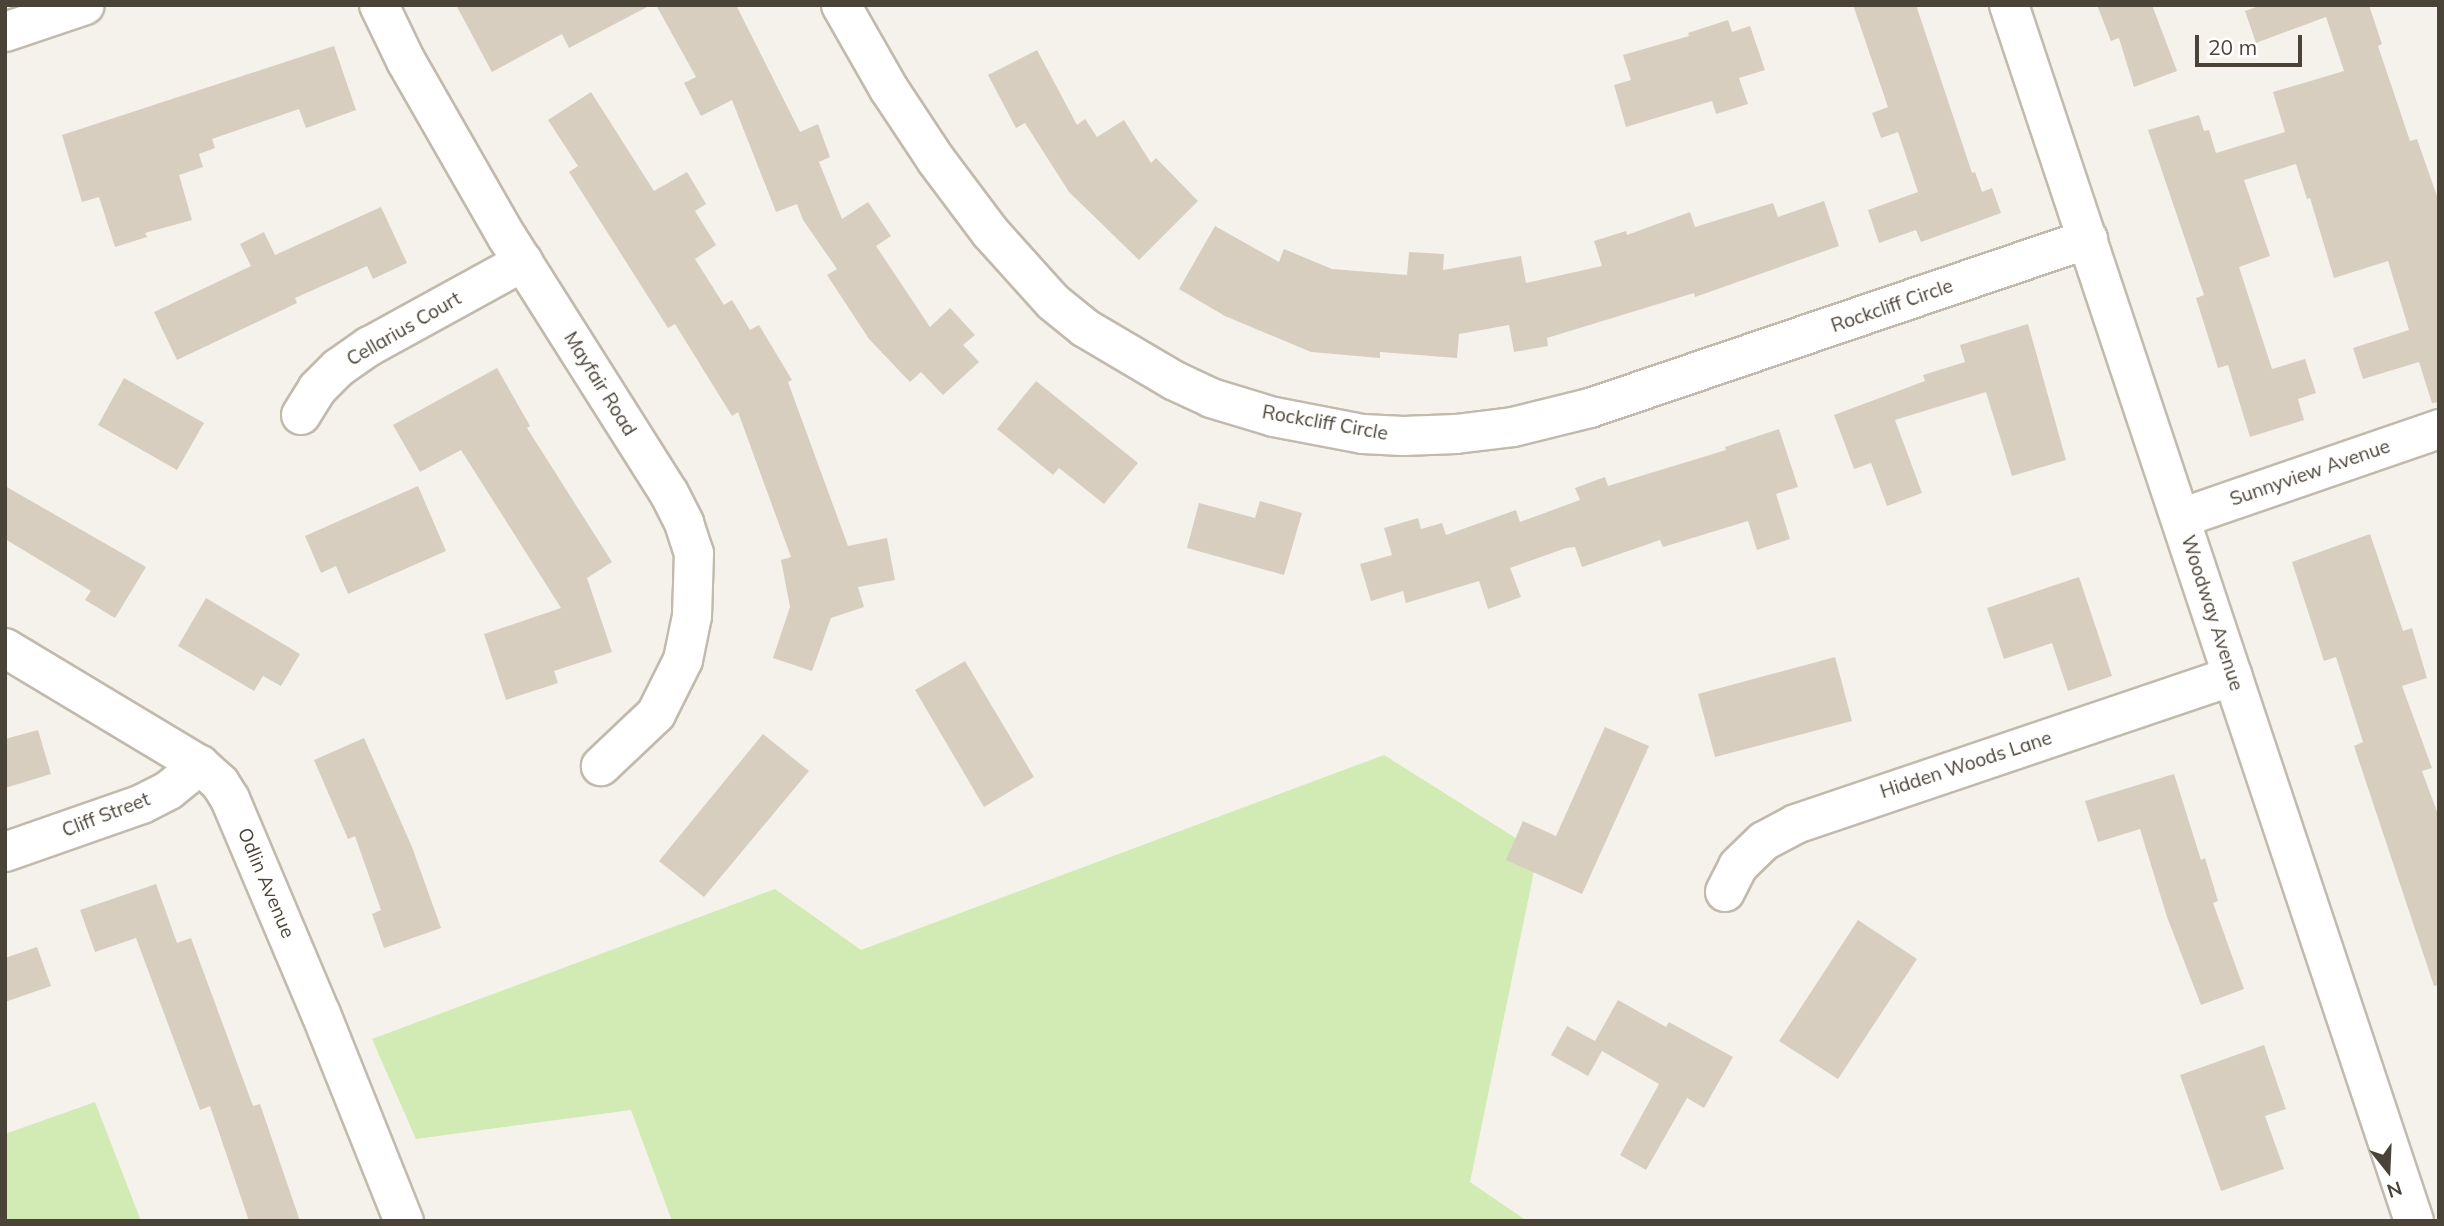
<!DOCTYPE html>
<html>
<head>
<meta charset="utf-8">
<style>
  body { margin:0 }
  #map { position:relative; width:2444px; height:1226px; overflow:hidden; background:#f5f2eb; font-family:Mulish,sans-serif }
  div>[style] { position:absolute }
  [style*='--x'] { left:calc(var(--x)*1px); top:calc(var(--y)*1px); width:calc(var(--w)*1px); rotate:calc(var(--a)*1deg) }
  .green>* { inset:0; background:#d2eab3 }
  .building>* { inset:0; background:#d7cec0 }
  .roads { filter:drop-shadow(2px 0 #c1baad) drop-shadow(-2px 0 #c1baad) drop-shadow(0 2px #c1baad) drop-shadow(0 -2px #c1baad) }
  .minor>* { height:38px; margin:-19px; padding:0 19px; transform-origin:19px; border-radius:19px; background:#fff }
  span { translate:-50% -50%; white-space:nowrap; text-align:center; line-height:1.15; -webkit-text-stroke:6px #fff; paint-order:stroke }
  .street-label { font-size:19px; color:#4a4338 }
  .frame { position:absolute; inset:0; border:7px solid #4a4338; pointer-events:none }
  .north { position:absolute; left:2353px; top:1135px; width:70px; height:70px; -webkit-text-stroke:5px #fff; paint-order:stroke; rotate:162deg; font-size:19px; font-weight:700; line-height:28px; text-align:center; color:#4a4338 }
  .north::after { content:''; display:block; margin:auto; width:24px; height:32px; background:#4a4338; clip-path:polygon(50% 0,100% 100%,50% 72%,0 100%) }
  .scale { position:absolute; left:2195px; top:35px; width:107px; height:32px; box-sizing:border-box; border:4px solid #4a4338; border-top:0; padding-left:9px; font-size:21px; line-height:24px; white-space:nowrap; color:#4a4338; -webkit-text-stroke:5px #fff; paint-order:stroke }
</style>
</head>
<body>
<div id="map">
  <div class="green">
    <div style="clip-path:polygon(1384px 755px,1538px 852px,1470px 1182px,1527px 1221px,672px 1221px,631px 1110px,416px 1139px,372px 1039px,775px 889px,861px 950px)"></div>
    <div style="clip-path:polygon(95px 1102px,141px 1221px,5px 1221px,5px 1134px)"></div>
  </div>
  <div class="building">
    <div style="clip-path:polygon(456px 5px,651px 5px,569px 48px,562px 34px,492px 72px)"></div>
    <div style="clip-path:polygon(656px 5px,736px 5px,800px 132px,818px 124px,830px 157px,819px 162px,842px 219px,868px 202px,891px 236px,876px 246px,930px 327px,950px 308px,975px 335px,963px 345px,979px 362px,943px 395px,921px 372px,910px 382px,869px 339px,827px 275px,837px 269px,803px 220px,797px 204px,776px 212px,732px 100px,701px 116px,684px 83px,696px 77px)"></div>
    <div style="clip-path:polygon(1853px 5px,1916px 5px,1972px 173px,1975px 172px,1982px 192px,1992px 188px,2001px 213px,1921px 242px,1916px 230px,1879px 243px,1868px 210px,1918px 192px,1898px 132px,1881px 138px,1872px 113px,1888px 107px)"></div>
    <div style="clip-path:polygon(2097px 5px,2152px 5px,2177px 71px,2134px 87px,2119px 38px,2111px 41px)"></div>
    <div style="clip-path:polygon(2262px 5px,2369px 5px,2382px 44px,2378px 46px,2410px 141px,2417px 139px,2439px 202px,2439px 402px,2432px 403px,2419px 362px,2363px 379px,2353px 348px,2409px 330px,2388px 261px,2334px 278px,2310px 198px,2307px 199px,2296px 164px,2244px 180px,2270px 256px,2239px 267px,2272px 369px,2305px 359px,2316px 393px,2298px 399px,2304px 420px,2250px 437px,2228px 365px,2218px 368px,2196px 298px,2204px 295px,2148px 130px,2199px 115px,2204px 131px,2209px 130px,2216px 153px,2285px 132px,2273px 92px,2344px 71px,2326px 17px,2256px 43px,2245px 11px)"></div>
    <div style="clip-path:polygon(1728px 20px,1732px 32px,1750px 26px,1765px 70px,1739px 78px,1748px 104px,1716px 114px,1712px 101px,1626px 127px,1614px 85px,1631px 80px,1623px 55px,1689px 36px,1688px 33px)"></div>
    <div style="clip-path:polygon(334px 46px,356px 110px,306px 128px,299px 109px,212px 139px,215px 148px,199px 154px,203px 167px,179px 175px,192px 220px,145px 233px,147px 237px,115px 247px,99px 197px,82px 202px,62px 135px)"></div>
    <div style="clip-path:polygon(1037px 50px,1077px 125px,1085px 119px,1097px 137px,1124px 120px,1151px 163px,1156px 158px,1198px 201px,1139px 260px,1069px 192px,1025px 123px,1016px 128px,988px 75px)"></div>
    <div style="clip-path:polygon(591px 92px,654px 191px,687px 172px,706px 204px,695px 211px,716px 245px,695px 259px,724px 305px,732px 300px,750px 330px,759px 325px,792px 380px,788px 382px,848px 546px,887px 538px,895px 580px,858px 587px,864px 607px,831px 618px,812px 671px,773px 658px,790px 607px,781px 560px,791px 557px,738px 412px,732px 416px,675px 324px,668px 328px,569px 172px,578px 166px,548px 120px)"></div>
    <div style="clip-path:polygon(1824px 201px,1839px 246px,1695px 297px,1694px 293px,1547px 338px,1548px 346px,1514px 352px,1509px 325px,1459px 334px,1457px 358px,1380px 352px,1380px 358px,1311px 352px,1225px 316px,1179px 289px,1215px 226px,1279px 262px,1284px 249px,1332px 269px,1407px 275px,1409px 252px,1444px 254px,1443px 270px,1521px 256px,1526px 283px,1602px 266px,1594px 241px,1626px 231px,1627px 235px,1690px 212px,1695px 227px,1773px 203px,1778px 217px)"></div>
    <div style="clip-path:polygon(381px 207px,407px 263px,373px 279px,367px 266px,295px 298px,297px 303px,177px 360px,154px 312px,251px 266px,240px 244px,264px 232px,275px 255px)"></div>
    <div style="clip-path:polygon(2028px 324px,2066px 460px,2012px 476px,1986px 392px,1895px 420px,1922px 493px,1887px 506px,1871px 463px,1854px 469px,1834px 415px,1925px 381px,1923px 375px,1965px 362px,1960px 345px)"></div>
    <div style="clip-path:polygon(497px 368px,530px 426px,527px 428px,612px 562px,587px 578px,612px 652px,554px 671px,558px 683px,506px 700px,484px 634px,561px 608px,461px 450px,420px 472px,393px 425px)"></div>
    <div style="clip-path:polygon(124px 378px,204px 423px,177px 470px,98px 425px)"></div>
    <div style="clip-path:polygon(1036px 381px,1138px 463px,1104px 504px,1059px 468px,1053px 475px,997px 429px)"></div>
    <div style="clip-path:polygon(1779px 429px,1798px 487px,1776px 494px,1790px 539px,1757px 550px,1748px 521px,1663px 547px,1660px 540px,1582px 567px,1575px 547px,1566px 548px,1510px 568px,1521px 597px,1488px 609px,1479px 581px,1406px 603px,1403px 591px,1371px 601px,1360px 564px,1392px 555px,1384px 528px,1418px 518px,1421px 529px,1442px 523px,1446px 535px,1516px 510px,1520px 522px,1580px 500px,1575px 488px,1605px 477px,1608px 486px,1726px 450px,1725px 447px)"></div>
    <div style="clip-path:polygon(5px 486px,146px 567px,115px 618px,85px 600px,91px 591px,5px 539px)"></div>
    <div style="clip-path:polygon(418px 486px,446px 551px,348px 594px,336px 566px,321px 573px,305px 536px)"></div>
    <div style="clip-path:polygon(1260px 501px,1302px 513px,1284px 575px,1187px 548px,1199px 503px,1255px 518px)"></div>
    <div style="clip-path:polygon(2370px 534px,2403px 631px,2412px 628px,2427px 678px,2402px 686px,2432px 768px,2422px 771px,2439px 817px,2439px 985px,2434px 986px,2354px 746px,2363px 742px,2336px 657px,2324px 661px,2292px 562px)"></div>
    <div style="clip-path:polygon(2079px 577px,2112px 676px,2068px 691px,2052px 643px,2004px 659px,1987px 608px)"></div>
    <div style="clip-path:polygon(206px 598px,300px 654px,281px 686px,263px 676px,254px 691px,178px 646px)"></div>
    <div style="clip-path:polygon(1835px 657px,1852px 721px,1715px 757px,1698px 694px)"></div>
    <div style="clip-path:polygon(965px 661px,1034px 777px,984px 807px,915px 690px)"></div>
    <div style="clip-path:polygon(1605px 727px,1649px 746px,1582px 894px,1506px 860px,1523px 821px,1556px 836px)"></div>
    <div style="clip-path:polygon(38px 730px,51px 774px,5px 788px,5px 739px)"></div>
    <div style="clip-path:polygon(763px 734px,809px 771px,704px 897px,659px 861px)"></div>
    <div style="clip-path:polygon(364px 738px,412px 847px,441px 928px,384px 948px,372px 914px,381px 910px,355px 836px,348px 839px,314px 760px)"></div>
    <div style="clip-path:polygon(2174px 774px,2201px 860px,2205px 858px,2218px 901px,2213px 903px,2244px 989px,2201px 1005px,2167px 917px,2140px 829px,2098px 842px,2085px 801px)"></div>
    <div style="clip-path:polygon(156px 884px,177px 943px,191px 938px,253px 1106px,260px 1104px,300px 1221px,249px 1221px,210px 1106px,200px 1110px,136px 938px,95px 952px,80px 910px)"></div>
    <div style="clip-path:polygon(1858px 920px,1917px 959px,1838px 1079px,1779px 1041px)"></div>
    <div style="clip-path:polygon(37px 947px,51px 986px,5px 1002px,5px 958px)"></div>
    <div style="clip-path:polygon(1618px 1000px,1666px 1027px,1669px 1022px,1733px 1057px,1704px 1108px,1687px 1098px,1646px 1170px,1620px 1155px,1659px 1084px,1602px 1051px,1588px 1076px,1551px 1055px,1567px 1026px,1595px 1041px)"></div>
    <div style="clip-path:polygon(2264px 1045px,2286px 1109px,2265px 1116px,2284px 1169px,2221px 1191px,2180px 1075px)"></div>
  </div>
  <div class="roads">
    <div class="minor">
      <div style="--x:379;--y:5;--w:62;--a:64.3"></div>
      <div style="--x:406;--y:61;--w:203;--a:60.2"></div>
      <div style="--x:507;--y:237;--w:303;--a:57.7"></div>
      <div style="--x:669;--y:493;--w:34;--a:63"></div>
      <div style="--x:684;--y:523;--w:32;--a:72"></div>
      <div style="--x:694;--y:553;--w:63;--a:91.8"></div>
      <div style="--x:692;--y:616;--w:45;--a:101.6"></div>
      <div style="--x:683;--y:660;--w:60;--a:116.6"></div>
      <div style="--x:656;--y:714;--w:76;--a:136.6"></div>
      <div style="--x:841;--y:5;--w:97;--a:60.3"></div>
      <div style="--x:889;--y:89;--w:85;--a:56.5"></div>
      <div style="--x:936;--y:160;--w:90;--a:53.1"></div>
      <div style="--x:990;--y:232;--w:94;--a:48"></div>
      <div style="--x:1053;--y:302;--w:41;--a:39.1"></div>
      <div style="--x:1085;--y:328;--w:104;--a:30.5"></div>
      <div style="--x:1175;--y:381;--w:40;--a:25"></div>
      <div style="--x:1211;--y:398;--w:66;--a:16.8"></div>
      <div style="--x:1274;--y:417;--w:91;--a:10.8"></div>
      <div style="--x:1363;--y:434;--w:40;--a:2.9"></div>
      <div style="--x:1403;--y:436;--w:53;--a:-2.2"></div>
      <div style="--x:1456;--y:434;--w:57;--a:-7"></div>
      <div style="--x:1513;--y:427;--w:79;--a:-13.9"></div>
      <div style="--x:1590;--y:408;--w:526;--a:-18.75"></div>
      <div style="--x:2009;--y:5;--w:1282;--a:71.58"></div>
      <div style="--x:5;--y:32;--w:84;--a:-18.6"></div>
      <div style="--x:301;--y:415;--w:31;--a:-58"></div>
      <div style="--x:317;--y:389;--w:30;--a:-45"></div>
      <div style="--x:338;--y:368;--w:39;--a:-35"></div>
      <div style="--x:370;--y:346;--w:175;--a:-28.8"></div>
      <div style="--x:2181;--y:518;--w:273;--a:-19"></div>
      <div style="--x:5;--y:648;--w:227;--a:31"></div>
      <div style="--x:200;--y:765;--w:27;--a:42"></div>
      <div style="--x:220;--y:783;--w:19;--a:58"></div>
      <div style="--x:230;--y:799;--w:233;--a:67.1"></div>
      <div style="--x:321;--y:1014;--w:223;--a:68.2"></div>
      <div style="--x:5;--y:852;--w:145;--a:-19.3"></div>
      <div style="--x:142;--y:804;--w:30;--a:-27"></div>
      <div style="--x:169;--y:790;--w:40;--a:-39"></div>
      <div style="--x:1725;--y:892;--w:29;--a:-63"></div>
      <div style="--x:1738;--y:866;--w:36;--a:-44"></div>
      <div style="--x:1764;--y:841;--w:36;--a:-28"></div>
      <div style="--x:1796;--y:824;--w:461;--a:-18.7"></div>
    </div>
  </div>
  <div class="street-label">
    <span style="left:1892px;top:306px;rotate:-19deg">Rockcliff Circle</span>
    <span style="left:404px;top:329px;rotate:-30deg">Cellarius Court</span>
    <span style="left:600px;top:384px;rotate:58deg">Mayfair Road</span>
    <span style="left:1325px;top:423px;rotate:10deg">Rockcliff Circle</span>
    <span style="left:2310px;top:473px;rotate:-19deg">Sunnyview Avenue</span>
    <span style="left:2212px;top:613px;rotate:72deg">Woodway Avenue</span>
    <span style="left:1966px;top:765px;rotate:-18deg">Hidden Woods Lane</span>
    <span style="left:106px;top:815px;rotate:-21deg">Cliff Street</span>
    <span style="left:266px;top:883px;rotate:67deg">Odlin Avenue</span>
  </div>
  <div class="frame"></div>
  <div class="north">N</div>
  <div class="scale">20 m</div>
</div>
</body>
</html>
